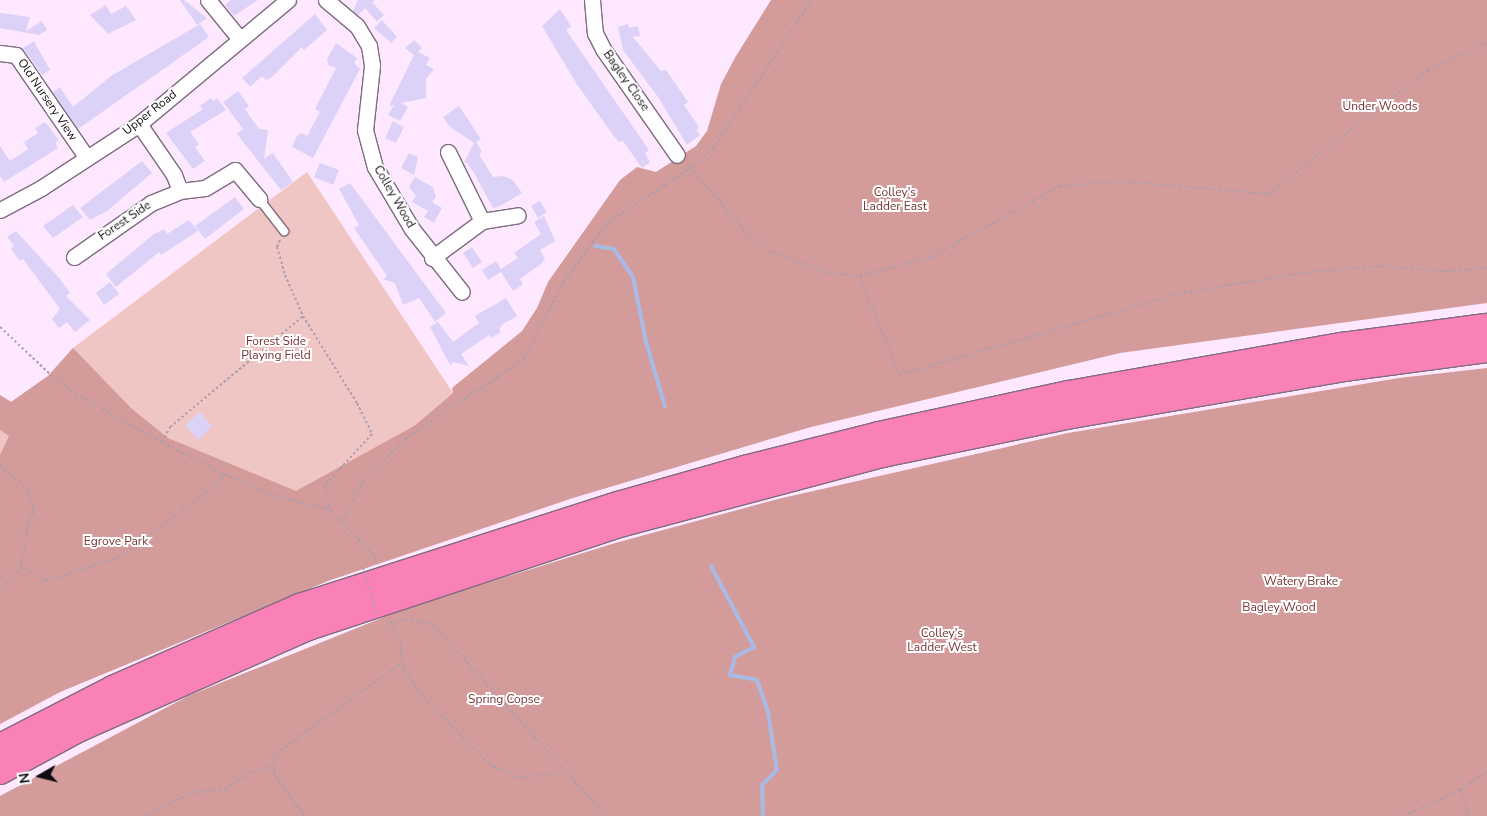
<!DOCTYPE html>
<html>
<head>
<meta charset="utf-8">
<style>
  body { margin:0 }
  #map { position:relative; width:1487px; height:816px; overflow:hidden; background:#fee8ff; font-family:"Nunito Sans",sans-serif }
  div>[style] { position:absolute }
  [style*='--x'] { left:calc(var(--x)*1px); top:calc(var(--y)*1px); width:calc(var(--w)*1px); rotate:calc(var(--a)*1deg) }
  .green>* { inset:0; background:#efc6c4 }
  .forest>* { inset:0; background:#d39c9a }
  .stream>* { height:4px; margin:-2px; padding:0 2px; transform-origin:2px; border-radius:2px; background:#aabae7 }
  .building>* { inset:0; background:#dcd2f8 }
  .path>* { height:2px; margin-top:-1px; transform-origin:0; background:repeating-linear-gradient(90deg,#ae9daf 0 2.5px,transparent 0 5px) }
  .roads { filter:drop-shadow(1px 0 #7e6b7f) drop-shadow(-1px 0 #7e6b7f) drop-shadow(0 1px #7e6b7f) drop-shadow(0 -1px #7e6b7f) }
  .lane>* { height:8px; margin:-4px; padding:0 4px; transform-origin:4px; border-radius:4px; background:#fff }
  .street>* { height:15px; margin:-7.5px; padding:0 7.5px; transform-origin:7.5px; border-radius:7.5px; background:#fff }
  .highway>* { height:26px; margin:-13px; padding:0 13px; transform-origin:13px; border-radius:13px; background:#fa81b7 }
  .path-bridge>* { height:2px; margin-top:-1px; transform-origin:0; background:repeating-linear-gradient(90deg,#ae9daf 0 2.5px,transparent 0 5px) }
  span { translate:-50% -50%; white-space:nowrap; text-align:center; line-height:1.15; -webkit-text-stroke:4px #fff; paint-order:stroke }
  .street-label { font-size:12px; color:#120b12 }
  .park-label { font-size:12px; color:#773334 }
  .north { position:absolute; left:15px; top:751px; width:50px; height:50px; -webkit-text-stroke:4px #fff; paint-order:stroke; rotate:262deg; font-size:14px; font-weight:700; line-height:20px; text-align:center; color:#120b12 }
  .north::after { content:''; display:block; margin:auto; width:18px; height:22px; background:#120b12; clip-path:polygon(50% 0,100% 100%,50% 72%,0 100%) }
</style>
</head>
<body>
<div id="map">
  <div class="green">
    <div style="clip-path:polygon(307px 172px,453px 393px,414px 426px,380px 447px,328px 581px,60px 692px,0 724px,0 395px,11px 402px,48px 376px,73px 348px)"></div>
  </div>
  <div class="forest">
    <div style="clip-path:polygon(771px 0,1487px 0,1487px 303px,1120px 353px,811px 427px,573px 498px,328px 581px,60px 692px,0 724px,0 455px,9px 436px,0 430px,0 395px,11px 402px,48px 376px,73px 348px,131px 408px,168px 438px,296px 491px,414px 426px,453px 393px,452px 388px,522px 331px,537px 308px,548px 282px,620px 180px,637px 167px,656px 172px,696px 146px,707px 131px,721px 84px,736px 56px)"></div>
    <div style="clip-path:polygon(1487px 368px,1487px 816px,0 816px,0 796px,188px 696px,409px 607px,615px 543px,778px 499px,1068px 433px,1399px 378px)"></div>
  </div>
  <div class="stream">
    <div style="--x:595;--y:246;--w:19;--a:9"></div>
    <div style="--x:614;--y:249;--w:34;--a:56"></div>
    <div style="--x:633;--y:277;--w:66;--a:78.7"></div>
    <div style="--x:646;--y:342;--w:67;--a:73.5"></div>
    <div style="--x:711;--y:566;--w:92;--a:62"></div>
    <div style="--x:754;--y:647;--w:21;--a:152"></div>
    <div style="--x:735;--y:657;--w:19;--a:106"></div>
    <div style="--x:730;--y:675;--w:27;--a:10"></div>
    <div style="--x:757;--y:680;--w:34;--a:71"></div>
    <div style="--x:768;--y:712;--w:59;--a:81.2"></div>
    <div style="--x:777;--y:770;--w:21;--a:135"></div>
    <div style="--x:762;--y:785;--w:31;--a:88"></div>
  </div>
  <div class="building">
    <div style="clip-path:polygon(180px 0,184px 0,207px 18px,197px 25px)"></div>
    <div style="clip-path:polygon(231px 0,258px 0,234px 16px,225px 5px)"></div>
    <div style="clip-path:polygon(358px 0,375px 0,372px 2px,384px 15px,377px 22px,365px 8px,358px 15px,353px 11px)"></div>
    <div style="clip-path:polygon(106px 5px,111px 14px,126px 6px,136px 20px,108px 34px,90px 15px)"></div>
    <div style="clip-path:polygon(560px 9px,571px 26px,566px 30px,649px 150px,645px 153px,650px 162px,642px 168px,623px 141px,619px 142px,613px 135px,576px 83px,542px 26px)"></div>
    <div style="clip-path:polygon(0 13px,30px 17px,26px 31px,42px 21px,47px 30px,39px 35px,0 28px)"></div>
    <div style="clip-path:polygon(315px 14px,327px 30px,304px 50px,302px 47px,272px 77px,266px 80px,262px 76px,250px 87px,242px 78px)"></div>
    <div style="clip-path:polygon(382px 20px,397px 37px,391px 43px,374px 28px)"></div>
    <div style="clip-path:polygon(200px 24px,209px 37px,78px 129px,53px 92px,60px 87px,73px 107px,111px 76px)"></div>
    <div style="clip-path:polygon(628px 24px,629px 28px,638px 26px,640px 36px,633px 37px,661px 71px,666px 70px,688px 102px,684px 105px,699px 127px,696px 130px,700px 135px,687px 145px,658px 97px,623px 50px,618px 27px)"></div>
    <div style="clip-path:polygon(414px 40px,422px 48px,418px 52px,430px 58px,426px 65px,434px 69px,426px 79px,426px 98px,401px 103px,408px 107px,400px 121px,388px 115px,394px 105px,389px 106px,414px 55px,405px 48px)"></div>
    <div style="clip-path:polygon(34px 41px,50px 70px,42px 75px,23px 48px)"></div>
    <div style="clip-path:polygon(336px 43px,357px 58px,354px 63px,360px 69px,313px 158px,292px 147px,297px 136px,302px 133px,307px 136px,320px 112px,315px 109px,336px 68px,328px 65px,327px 59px)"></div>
    <div style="clip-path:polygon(238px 91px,249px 106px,245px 109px,259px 129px,268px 130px,264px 159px,273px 153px,293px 182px,281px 190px,237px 134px,243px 129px,223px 102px)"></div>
    <div style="clip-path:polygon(211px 98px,213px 101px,217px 98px,226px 110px,190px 132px,199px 144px,195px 147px,205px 161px,193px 169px,166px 133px,203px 109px,200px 106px)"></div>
    <div style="clip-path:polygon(459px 106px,481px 139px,476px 142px,482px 152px,479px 154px,493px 177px,503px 176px,513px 180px,522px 193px,500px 206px,493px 208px,474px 173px,466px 162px,464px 163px,474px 143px,450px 127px,443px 117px)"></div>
    <div style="clip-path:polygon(393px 121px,404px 127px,396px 143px,385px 138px)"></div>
    <div style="clip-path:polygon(45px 122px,59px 140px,55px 143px,58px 148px,4px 182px,0 176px,0 146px,10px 161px,28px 149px,24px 142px,38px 133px,35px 128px)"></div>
    <div style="clip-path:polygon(409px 153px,418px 157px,414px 175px,401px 168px)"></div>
    <div style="clip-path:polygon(142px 161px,152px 173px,107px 211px,90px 220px,80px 208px)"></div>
    <div style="clip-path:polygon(320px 163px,339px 170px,333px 185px,314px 177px)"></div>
    <div style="clip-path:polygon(415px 177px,433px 187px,436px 197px,432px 202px,442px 208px,434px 223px,424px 217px,428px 211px,412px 202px,416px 196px,409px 187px)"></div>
    <div style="clip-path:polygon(350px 183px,446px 313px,435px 322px,419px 298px,403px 305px,395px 283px,383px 279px,387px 276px,354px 228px,359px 225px,339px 189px)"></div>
    <div style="clip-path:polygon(235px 197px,244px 209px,205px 239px,195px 226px)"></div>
    <div style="clip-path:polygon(540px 201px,547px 212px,538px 218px,531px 206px)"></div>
    <div style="clip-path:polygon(73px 205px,83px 217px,53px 238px,43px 226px)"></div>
    <div style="clip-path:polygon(544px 216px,555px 241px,540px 250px,545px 259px,541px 264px,520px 279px,523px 284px,513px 291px,501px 272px,488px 280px,482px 270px,496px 261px,501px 269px,518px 258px,514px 253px,541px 234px,534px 222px)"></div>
    <div style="clip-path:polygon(189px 220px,198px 231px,161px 255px,159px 252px,116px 287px,106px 274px,154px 234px,164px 229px,167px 234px)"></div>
    <div style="clip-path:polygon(16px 231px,60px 279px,70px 293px,66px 296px,90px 320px,75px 332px,67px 322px,59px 328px,52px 319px,60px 309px,23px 259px,20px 261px,11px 249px,14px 246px,7px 237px)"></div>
    <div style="clip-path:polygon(472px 247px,482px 262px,473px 268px,463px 253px)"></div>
    <div style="clip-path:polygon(110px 282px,119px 294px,104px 305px,96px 293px)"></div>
    <div style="clip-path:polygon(506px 298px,517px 316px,503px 324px,499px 329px,501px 332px,491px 338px,489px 335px,461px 354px,469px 366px,454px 362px,450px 365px,430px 327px,438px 322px,453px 342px,479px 323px,475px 316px)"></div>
    <div style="clip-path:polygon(200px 412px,212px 427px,198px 440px,185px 425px)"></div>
  </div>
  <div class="path">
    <div style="--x:687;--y:164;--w:91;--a:49"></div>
    <div style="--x:747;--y:233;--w:33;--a:38"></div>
    <div style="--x:773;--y:253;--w:60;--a:19.3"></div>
    <div style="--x:830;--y:273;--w:30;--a:6"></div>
    <div style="--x:860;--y:276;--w:73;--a:-15"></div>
    <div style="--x:931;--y:257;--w:147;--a:-28.8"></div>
    <div style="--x:1060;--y:186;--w:59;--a:-4.8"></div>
    <div style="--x:1119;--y:181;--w:150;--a:5"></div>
    <div style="--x:1268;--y:194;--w:201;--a:-37.7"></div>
    <div style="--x:1427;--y:71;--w:66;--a:-25"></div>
    <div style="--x:280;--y:240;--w:8;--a:113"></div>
    <div style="--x:277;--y:247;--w:29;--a:74"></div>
    <div style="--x:285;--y:275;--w:45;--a:66.3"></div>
    <div style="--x:303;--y:316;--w:102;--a:58.2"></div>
    <div style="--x:357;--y:403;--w:34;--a:64"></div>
    <div style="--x:372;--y:434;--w:69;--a:132.7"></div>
    <div style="--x:325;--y:485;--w:25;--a:79"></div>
    <div style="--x:860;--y:277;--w:105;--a:68.3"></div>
    <div style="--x:899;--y:375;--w:298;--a:-16.2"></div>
    <div style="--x:1185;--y:292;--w:125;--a:-9.2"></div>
    <div style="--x:1308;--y:272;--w:73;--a:-4.7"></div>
    <div style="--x:1381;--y:266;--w:63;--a:4.5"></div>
    <div style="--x:1444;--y:271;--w:43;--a:-4"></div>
    <div style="--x:0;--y:327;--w:70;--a:43.3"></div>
    <div style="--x:51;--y:375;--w:31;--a:37"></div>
    <div style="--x:76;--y:394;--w:85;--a:29.6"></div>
    <div style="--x:150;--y:436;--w:83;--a:27.2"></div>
    <div style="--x:224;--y:474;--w:53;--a:23.2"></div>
    <div style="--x:273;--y:495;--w:59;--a:14.7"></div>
    <div style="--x:330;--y:510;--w:62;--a:45.7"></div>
    <div style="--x:373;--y:554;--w:9;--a:72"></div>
    <div style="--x:162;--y:442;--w:17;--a:-62"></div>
    <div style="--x:170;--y:427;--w:173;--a:-39.8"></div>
    <div style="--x:0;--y:465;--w:38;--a:42"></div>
    <div style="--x:28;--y:490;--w:23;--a:75"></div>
    <div style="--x:34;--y:512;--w:13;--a:117"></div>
    <div style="--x:28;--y:524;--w:44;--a:99.2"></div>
    <div style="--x:21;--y:567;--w:32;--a:131"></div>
    <div style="--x:341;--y:523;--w:47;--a:-61.8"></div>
    <div style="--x:363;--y:482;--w:60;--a:-45.7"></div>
    <div style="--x:405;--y:439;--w:142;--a:-33.8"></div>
    <div style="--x:523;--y:360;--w:87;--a:-62.5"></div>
    <div style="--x:563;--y:283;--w:73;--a:-53.9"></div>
    <div style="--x:606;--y:224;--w:103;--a:-33.5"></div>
    <div style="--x:692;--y:167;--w:28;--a:-41"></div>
    <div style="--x:713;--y:149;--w:179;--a:-56.4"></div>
    <div style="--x:21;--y:567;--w:29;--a:29"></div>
    <div style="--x:46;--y:581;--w:80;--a:-18.2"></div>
    <div style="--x:122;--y:556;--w:121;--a:-37.2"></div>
    <div style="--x:218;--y:483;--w:11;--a:-56"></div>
    <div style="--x:391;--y:622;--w:20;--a:-9"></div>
    <div style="--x:411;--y:619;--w:23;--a:15"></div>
    <div style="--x:433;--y:625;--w:258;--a:47.8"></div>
    <div style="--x:391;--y:622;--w:23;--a:65"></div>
    <div style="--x:401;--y:643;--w:20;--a:87"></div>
    <div style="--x:402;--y:663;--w:31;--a:61"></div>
    <div style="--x:417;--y:690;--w:103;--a:45.8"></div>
    <div style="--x:489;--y:764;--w:34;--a:24"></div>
    <div style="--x:520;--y:778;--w:41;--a:-8.3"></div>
    <div style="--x:1461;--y:789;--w:28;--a:75"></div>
    <div style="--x:146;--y:816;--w:54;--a:-26.6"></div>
    <div style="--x:194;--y:792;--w:32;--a:-5"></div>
    <div style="--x:226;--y:789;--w:29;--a:-35"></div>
    <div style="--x:250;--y:772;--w:25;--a:-12"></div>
    <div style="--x:304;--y:816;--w:49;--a:-125.9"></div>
    <div style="--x:275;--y:776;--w:20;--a:-99"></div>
    <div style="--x:272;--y:756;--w:160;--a:-35.6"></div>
    <div style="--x:1404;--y:816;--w:63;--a:-25.3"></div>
    <div style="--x:1461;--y:789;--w:31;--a:-33"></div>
  </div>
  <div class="roads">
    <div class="lane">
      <div style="--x:259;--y:199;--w:41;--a:52"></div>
    </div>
    <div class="street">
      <div style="--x:208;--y:0;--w:49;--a:50.8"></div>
      <div style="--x:326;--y:0;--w:40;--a:40"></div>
      <div style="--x:357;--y:26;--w:23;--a:59"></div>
      <div style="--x:369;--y:46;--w:20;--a:81"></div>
      <div style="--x:372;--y:66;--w:64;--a:96.2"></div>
      <div style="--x:365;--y:130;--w:38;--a:75"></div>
      <div style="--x:375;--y:167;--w:72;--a:59.2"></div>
      <div style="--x:412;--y:229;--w:80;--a:51.6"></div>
      <div style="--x:592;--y:0;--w:33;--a:85"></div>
      <div style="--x:595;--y:33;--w:18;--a:63"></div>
      <div style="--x:603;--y:49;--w:129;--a:55.1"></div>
      <div style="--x:0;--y:53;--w:16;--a:7"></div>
      <div style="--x:16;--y:55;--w:125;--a:55.4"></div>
      <div style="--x:139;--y:124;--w:62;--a:55.5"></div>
      <div style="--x:174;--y:175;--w:17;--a:69"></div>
      <div style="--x:180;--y:191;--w:25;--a:-7"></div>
      <div style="--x:205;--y:188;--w:35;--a:-31"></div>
      <div style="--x:235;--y:170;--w:38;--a:50"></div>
      <div style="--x:448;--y:152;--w:77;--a:63.8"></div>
      <div style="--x:0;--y:210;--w:47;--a:-28.2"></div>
      <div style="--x:41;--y:188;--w:117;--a:-33.1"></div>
      <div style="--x:139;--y:124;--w:194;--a:-39.8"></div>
      <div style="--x:74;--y:257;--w:94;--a:-35"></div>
      <div style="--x:151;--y:203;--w:31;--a:-22"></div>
      <div style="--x:432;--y:258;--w:62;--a:-36.5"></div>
      <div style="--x:482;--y:221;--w:36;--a:-9"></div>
    </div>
    <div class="highway">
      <div style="--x:0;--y:747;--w:127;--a:-27.2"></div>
      <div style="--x:113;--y:689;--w:204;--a:-23.7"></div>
      <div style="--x:300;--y:607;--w:334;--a:-17.8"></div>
      <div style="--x:618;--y:505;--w:135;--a:-15.9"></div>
      <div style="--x:748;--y:468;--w:135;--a:-14.1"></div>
      <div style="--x:879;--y:435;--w:194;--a:-12.2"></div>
      <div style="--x:1069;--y:394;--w:277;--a:-10"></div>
      <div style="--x:1342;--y:346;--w:146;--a:-7.5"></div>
      <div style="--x:0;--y:771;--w:91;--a:-28.3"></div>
      <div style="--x:80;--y:728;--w:249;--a:-23.9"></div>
      <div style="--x:308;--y:627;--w:332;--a:-18.3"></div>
      <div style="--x:623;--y:523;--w:269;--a:-14.9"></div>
      <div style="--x:883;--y:454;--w:193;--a:-11.7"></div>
      <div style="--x:1072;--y:415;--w:277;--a:-9.8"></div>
      <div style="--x:1345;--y:368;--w:143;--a:-7.6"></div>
    </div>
  </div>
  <div class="path-bridge">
    <div style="--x:363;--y:568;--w:49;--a:73.4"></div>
  </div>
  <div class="street-label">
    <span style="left:626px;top:81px;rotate:55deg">Bagley Close</span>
    <span style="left:47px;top:100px;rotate:56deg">Old Nursery View</span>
    <span style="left:150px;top:113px;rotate:-38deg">Upper Road</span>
    <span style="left:394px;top:197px;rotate:60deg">Colley Wood</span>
    <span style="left:125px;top:221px;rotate:-34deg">Forest Side</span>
  </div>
  <div class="park-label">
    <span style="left:1380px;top:107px">Under Woods</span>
    <span style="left:895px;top:200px">Colley's<br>Ladder East</span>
    <span style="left:276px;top:349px">Forest Side<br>Playing Field</span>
    <span style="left:116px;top:542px">Egrove Park</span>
    <span style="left:1301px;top:582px">Watery Brake</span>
    <span style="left:1279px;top:608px">Bagley Wood</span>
    <span style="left:942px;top:641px">Colley's<br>Ladder West</span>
    <span style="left:504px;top:700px">Spring Copse</span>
  </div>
  <div class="north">N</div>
</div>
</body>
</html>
